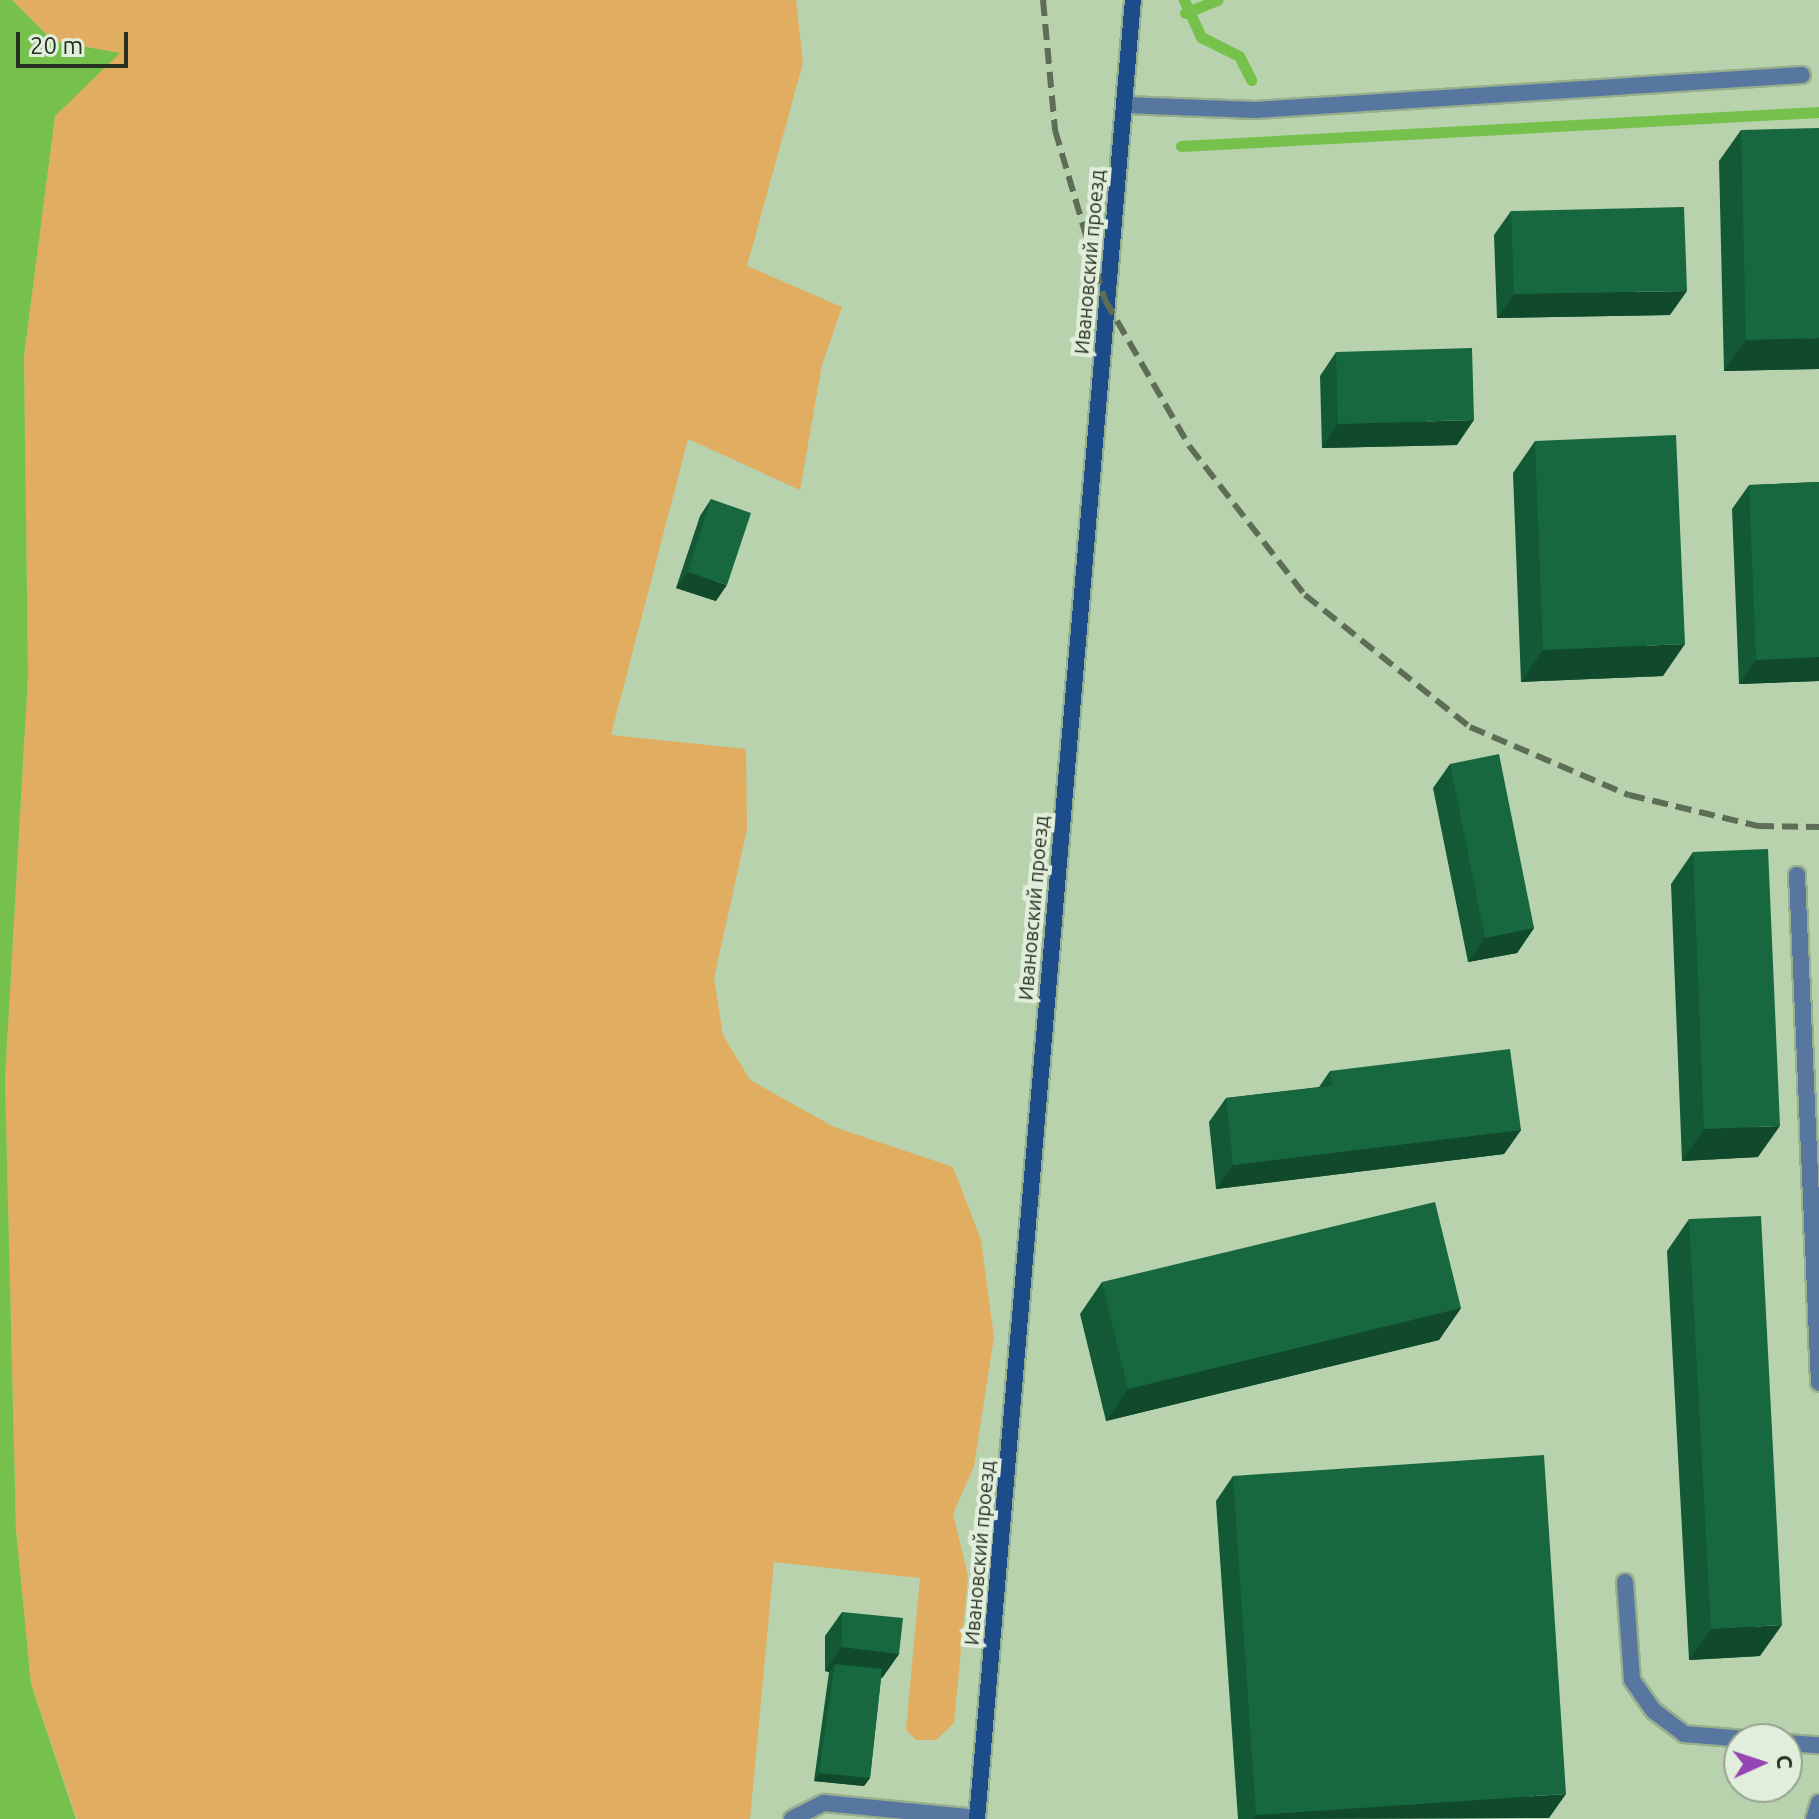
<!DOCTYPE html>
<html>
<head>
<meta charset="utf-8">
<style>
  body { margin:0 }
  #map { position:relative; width:1819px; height:1819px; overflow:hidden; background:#b8d2ad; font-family:Ubuntu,sans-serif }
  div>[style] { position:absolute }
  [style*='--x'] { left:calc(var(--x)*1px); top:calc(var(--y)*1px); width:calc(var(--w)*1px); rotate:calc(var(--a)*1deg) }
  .green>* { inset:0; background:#e0ad61 }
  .water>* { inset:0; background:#76c04c }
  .stream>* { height:11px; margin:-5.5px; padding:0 5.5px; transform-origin:5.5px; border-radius:5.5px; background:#76c04c }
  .roads { filter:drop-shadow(2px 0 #98af8e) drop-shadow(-2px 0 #98af8e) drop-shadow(0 2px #98af8e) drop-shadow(0 -2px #98af8e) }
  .lane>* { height:16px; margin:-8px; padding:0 8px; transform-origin:8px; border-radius:8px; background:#5777a1 }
  .secondary>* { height:16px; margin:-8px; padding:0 8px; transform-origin:8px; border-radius:8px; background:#1c4d8a }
  .rail>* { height:6px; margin-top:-3px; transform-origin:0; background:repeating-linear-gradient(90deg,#5d6d56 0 16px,transparent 0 24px) }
  .wall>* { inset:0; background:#145936 }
  .shaded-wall>* { inset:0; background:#10492c }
  .building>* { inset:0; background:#17683f }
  span { translate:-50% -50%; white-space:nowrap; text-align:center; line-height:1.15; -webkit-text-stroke:8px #e1eedb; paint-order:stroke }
  .street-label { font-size:20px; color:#273122 }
  .north { position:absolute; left:1723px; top:1723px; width:80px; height:80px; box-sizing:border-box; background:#e1eedb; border:2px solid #97a291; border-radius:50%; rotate:87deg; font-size:22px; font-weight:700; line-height:32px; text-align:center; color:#273122 }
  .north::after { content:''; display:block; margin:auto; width:28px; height:36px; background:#9544b3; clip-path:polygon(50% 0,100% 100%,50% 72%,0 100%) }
  .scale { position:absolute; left:16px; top:32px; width:112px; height:36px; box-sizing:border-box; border:4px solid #273122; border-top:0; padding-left:10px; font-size:24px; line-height:28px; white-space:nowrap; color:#273122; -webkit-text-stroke:6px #e1eedb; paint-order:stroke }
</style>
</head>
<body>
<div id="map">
  <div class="green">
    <div style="clip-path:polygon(12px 0,796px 0,803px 63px,747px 266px,842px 307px,822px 365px,800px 490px,688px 439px,611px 735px,746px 749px,747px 829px,714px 978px,723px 1035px,750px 1080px,834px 1127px,953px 1167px,981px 1240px,994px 1337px,974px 1466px,953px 1514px,968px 1576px,954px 1723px,936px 1740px,916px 1740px,906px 1730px,920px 1578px,774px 1562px,750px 1819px,77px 1819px,31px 1684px,16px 1530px,5px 1079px,28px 675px,24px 356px,55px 115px,119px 53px,53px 41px)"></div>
  </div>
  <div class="water">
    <div style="clip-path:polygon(0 0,12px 0,53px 41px,120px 53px,55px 116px,24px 356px,28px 675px,5px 1079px,16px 1530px,31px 1684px,76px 1819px,0 1819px)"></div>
  </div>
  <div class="stream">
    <div style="--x:1184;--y:0;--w:41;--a:65.3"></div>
    <div style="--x:1201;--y:37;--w:42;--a:26.6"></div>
    <div style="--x:1239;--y:56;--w:27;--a:63"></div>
    <div style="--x:1185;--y:13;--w:35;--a:-22"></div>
    <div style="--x:1181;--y:146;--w:639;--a:-3.05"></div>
  </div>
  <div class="roads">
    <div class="lane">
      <div style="--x:1124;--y:105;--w:131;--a:2.2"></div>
      <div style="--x:1255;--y:110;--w:548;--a:-3.66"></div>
      <div style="--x:1797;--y:875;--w:508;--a:87.52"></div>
      <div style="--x:1625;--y:1582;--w:98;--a:85.9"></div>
      <div style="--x:1632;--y:1680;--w:38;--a:55"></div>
      <div style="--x:1654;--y:1711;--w:38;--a:37"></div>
      <div style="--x:1684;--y:1734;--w:62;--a:4.6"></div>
      <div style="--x:1787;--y:1743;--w:32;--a:4"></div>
      <div style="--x:792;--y:1819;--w:36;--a:-27"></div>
      <div style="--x:824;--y:1803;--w:154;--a:5.6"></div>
      <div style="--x:1814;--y:1819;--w:17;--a:-73"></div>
    </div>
    <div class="secondary">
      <div style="--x:977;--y:1819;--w:1826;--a:-85.1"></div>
    </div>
  </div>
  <div class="rail">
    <div style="--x:1043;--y:0;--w:131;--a:84.7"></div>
    <div style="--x:1055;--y:130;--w:177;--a:73.6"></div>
    <div style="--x:1105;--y:300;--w:170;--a:60"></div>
    <div style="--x:1190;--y:447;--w:187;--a:52.2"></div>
    <div style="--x:1305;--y:595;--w:211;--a:38.7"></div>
    <div style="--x:1470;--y:727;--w:173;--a:23.2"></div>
    <div style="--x:1629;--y:795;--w:133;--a:13.5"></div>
    <div style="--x:1758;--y:826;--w:61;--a:0.9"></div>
  </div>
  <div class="wall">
    <div style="clip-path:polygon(1741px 130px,1819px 369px,1724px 371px,1719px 161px)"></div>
    <div style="clip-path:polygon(1511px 211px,1670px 315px,1497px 318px,1494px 235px)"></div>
    <div style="clip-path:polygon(1336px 352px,1457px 445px,1322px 448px,1320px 376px)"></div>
    <div style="clip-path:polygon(1535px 441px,1663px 676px,1521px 682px,1513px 473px)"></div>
    <div style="clip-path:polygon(1819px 482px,1819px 681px,1739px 684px,1732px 509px,1749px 485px)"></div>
    <div style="clip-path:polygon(711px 499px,716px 601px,676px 588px,700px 516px)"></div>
    <div style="clip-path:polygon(1450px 764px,1534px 928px,1517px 953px,1468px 962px,1433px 788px)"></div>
    <div style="clip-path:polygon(1693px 852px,1758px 1157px,1682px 1161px,1671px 884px)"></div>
    <div style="clip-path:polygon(1330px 1071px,1521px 1130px,1504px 1154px,1216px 1189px,1209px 1122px,1226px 1098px,1319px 1087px)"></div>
    <div style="clip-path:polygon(1689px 1219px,1760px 1656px,1689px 1660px,1667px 1251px)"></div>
    <div style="clip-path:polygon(1102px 1282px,1461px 1308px,1439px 1340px,1106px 1421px,1080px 1314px)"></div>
    <div style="clip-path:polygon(1233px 1476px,1549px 1818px,1238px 1819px,1216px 1501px)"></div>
    <div style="clip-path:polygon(842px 1612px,899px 1654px,882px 1678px,881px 1678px,870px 1778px,864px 1786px,814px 1781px,829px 1672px,825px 1671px,825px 1636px)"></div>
  </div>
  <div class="shaded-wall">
    <div style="clip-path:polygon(1687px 291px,1670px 315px,1497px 318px,1514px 294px)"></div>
    <div style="clip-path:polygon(1819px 338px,1819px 369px,1724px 371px,1746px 340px)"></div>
    <div style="clip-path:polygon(1474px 420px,1457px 445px,1322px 448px,1338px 424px)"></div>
    <div style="clip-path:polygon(688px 572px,727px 585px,716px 601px,676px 588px)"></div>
    <div style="clip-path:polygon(1685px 644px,1663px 676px,1521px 682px,1543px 650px)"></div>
    <div style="clip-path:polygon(1819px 657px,1819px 681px,1739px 684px,1756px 660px)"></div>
    <div style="clip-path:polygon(1534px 928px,1517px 953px,1468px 962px,1485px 938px)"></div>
    <div style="clip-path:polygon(1780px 1126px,1758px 1157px,1682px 1161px,1704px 1129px)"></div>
    <div style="clip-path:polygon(1521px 1130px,1504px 1154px,1216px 1189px,1233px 1165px)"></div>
    <div style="clip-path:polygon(1461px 1308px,1439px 1340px,1106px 1421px,1128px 1389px)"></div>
    <div style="clip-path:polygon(1782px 1625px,1760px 1656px,1689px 1660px,1711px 1629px)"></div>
    <div style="clip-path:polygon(842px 1647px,899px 1654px,882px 1678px,833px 1672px,835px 1664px,829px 1672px,825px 1671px)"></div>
    <div style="clip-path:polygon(819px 1773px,870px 1778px,864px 1786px,814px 1781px)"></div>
    <div style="clip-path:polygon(1566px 1794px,1549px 1818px,1253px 1819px,1256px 1815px)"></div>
  </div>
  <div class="building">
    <div style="clip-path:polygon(1819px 128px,1819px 338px,1746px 340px,1741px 130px)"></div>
    <div style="clip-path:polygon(1684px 207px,1687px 291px,1514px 294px,1511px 211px)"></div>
    <div style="clip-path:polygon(1472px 348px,1474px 420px,1338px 424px,1336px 352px)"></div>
    <div style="clip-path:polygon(1676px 435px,1685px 644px,1543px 650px,1535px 441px)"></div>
    <div style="clip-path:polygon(1819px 482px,1819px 657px,1756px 660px,1749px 485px)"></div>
    <div style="clip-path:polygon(711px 499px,751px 513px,727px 585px,688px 572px)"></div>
    <div style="clip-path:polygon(1499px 754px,1534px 928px,1485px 938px,1450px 764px)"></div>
    <div style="clip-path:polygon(1768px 849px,1780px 1126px,1704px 1129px,1693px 852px)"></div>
    <div style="clip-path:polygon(1510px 1049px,1521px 1130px,1233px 1165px,1226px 1098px,1332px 1086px,1330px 1071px)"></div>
    <div style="clip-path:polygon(1435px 1202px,1461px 1308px,1128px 1389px,1102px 1282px)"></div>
    <div style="clip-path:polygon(1761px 1216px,1782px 1625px,1711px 1629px,1689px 1219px)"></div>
    <div style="clip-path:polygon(1544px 1455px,1566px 1794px,1256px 1815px,1233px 1476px)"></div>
    <div style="clip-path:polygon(842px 1612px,903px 1618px,899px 1654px,842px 1647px)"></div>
    <div style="clip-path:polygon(835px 1664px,882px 1669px,870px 1778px,819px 1773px)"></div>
  </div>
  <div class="street-label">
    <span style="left:1089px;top:262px;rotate:-85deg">Ивановский проезд</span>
    <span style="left:1033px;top:908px;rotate:-85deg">Ивановский проезд</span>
    <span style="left:979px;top:1553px;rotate:-85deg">Ивановский проезд</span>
  </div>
  <div class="north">С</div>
  <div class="scale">20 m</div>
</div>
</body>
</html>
